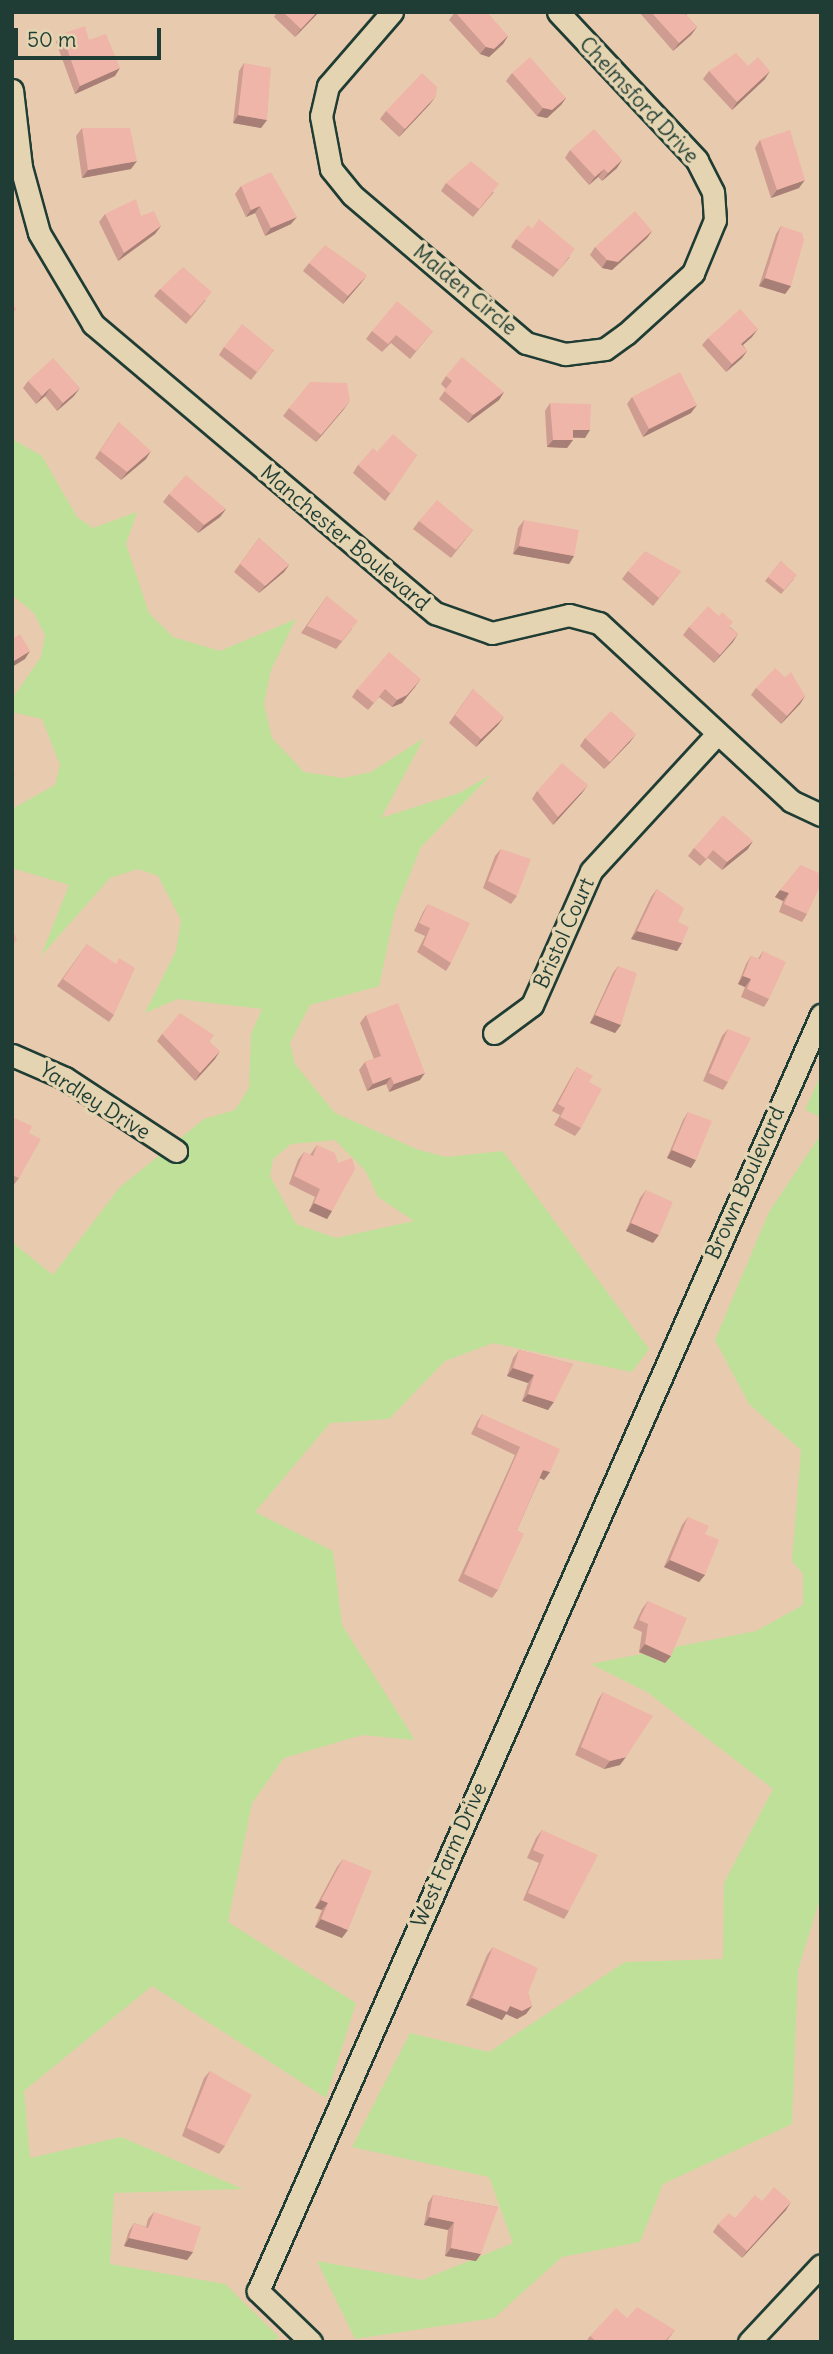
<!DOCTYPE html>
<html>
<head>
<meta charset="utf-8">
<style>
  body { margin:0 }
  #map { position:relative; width:833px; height:2354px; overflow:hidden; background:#e8cbae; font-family:Delius,sans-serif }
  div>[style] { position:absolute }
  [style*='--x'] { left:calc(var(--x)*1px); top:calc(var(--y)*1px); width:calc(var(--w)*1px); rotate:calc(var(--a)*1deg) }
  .green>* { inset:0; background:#bfe099 }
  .roads { filter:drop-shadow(2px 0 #1f3d34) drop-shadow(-2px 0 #1f3d34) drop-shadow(0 2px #1f3d34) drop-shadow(0 -2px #1f3d34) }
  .minor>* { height:21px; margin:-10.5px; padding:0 10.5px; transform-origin:10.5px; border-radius:10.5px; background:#e5d4b1 }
  .wall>* { inset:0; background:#ce9c90 }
  .shaded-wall>* { inset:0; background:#a77f76 }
  .building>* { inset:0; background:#efb5a8 }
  span { translate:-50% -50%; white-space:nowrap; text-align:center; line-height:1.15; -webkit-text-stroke:7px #e5d4b1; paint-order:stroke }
  .street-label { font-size:21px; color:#1f3d34 }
  .frame { position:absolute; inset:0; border:14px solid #1f3d34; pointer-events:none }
  .scale { position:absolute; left:14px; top:28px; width:147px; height:32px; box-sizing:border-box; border:4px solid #1f3d34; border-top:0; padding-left:9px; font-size:21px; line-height:24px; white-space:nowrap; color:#1f3d34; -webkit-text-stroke:5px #e5d4b1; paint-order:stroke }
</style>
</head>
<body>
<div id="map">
  <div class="green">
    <div style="clip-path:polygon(evenodd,12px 439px,42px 456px,77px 517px,93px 528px,137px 512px,126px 544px,149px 613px,173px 637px,220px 651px,296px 619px,271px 670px,264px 704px,272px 738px,304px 772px,343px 778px,371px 772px,424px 738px,381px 818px,459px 793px,491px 775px,421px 847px,395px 911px,379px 986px,310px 1005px,290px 1043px,295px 1064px,335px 1113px,419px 1150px,446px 1157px,503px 1151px,649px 1349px,632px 1372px,493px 1343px,445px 1361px,389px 1419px,330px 1423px,255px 1512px,333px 1551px,342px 1625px,415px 1740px,362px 1735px,284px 1758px,252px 1803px,228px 1922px,356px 2003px,326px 2098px,152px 1986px,24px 2091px,30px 2158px,121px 2137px,243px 2189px,114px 2193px,110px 2264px,225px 2284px,279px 2337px,272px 2342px,12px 2342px,12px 1242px,53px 1275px,119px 1188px,204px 1119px,235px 1110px,249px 1088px,251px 1034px,262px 1009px,178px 999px,145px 1013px,176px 951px,181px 920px,158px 876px,138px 869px,110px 878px,41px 956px,69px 885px,12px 868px,12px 809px,55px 785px,60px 765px,42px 719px,12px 712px,12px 699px,41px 657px,45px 635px,34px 613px,12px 595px,12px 439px,335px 1140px,365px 1170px,378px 1197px,414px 1221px,336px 1238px,296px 1224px,270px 1176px,273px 1159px,291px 1144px,335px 1140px)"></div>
    <div style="clip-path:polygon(821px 1074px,821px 1117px,805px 1110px)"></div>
    <div style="clip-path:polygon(821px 1134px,821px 1895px,798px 1970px,792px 2124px,663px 2184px,640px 2242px,562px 2257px,494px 2318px,355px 2339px,317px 2261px,422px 2280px,513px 2243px,489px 2177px,352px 2147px,410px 2033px,489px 2052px,625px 1962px,723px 1959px,724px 1883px,773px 1789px,647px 1692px,591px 1664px,756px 1631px,803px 1605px,803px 1574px,792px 1561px,801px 1450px,749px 1404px,715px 1340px,769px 1212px)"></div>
  </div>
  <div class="roads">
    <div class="minor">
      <div style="--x:392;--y:12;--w:98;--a:130.9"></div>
      <div style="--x:328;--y:86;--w:31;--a:103"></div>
      <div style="--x:321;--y:116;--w:54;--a:79.3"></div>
      <div style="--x:331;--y:169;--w:33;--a:51"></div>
      <div style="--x:352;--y:195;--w:228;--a:40.4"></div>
      <div style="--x:526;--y:343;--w:41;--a:15.8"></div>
      <div style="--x:565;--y:354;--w:40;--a:-7.1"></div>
      <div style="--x:605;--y:349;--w:26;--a:-36"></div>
      <div style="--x:626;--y:334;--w:91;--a:-42.3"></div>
      <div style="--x:693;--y:273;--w:57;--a:-67.5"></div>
      <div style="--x:715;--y:220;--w:28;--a:-94"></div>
      <div style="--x:713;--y:192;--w:36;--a:-117"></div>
      <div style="--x:697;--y:160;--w:203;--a:-133.2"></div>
      <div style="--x:12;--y:90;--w:78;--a:83.3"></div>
      <div style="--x:21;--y:167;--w:68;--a:74.7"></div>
      <div style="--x:39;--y:233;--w:106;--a:59.3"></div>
      <div style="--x:93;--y:324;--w:448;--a:40.2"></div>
      <div style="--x:435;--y:613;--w:60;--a:19.3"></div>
      <div style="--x:492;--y:633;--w:79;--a:-13.2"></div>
      <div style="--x:569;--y:615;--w:31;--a:15"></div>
      <div style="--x:599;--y:623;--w:262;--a:42.8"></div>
      <div style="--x:791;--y:801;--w:33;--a:25"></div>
      <div style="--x:494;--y:1033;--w:47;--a:-36.4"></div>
      <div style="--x:532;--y:1005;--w:146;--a:-66.2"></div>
      <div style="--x:591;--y:871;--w:185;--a:-47.4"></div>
      <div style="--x:12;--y:1055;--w:58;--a:23.5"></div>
      <div style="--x:65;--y:1078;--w:133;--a:33.3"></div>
      <div style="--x:311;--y:2342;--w:74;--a:-136.1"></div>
      <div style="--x:258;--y:2291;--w:1395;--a:-66.19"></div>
      <div style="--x:749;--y:2342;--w:105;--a:-46.9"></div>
    </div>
  </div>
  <div class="wall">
    <div style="clip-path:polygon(277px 12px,319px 12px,295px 37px,274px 17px)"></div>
    <div style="clip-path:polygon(455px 12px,508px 36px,503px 44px,489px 57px,480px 54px,449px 20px)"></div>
    <div style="clip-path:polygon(639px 12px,690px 12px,686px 15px,697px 27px,691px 35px,673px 51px)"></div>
    <div style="clip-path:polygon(62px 34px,89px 40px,115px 76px,75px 94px,56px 42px)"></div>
    <div style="clip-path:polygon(244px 63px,267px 120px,261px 128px,233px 123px,239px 71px)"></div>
    <div style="clip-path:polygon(748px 66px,765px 79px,732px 110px,703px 79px,709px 71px)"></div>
    <div style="clip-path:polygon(512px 73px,566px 98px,561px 105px,547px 118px,537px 116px,506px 81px)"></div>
    <div style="clip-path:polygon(430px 104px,399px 137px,380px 119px,386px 111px)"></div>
    <div style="clip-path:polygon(82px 128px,131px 169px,82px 178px,76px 136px)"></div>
    <div style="clip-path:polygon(760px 140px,799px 188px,771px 198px,755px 148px)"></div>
    <div style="clip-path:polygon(570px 150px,622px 160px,617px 168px,602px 181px,598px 177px,589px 185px,565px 158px)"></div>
    <div style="clip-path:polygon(446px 183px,494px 192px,473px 217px,441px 191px)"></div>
    <div style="clip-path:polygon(241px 186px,291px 224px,265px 236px,255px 213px,246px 217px,235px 194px)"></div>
    <div style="clip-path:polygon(105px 214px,141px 216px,161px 226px,155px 234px,118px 261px,99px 222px)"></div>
    <div style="clip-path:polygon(781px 226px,791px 286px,785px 294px,759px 286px,776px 234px)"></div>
    <div style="clip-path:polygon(652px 231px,647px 238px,612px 270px,602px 268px,590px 255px,595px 247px)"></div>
    <div style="clip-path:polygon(516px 239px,570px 257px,553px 277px,511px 247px)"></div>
    <div style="clip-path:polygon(309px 263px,361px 283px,343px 304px,303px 271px)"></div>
    <div style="clip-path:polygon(160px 289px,206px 300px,186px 324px,154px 296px)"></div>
    <div style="clip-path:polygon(372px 331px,433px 331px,410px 359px,391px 343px,382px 352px,366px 339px)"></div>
    <div style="clip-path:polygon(752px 337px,743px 345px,747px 351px,742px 358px,726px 372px,702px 345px,708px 338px)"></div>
    <div style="clip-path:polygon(224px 347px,274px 350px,251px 380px,219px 355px)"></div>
    <div style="clip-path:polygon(446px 376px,504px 392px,499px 400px,468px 423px,439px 399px,446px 389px,441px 384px)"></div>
    <div style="clip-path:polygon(28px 381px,74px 396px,57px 411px,45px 396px,36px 404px,23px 388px)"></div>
    <div style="clip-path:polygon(632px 397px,691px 413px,643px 437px,627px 404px)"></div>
    <div style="clip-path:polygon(550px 403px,585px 438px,573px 438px,573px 440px,567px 448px,547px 447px,545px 411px)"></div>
    <div style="clip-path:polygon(289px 408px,344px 409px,316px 442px,283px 416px)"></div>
    <div style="clip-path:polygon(119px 422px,146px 459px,121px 480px,95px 458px)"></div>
    <div style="clip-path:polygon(377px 452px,417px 455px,385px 501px,353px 473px,358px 465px)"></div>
    <div style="clip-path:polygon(169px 494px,226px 509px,220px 517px,198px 533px,163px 502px)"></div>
    <div style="clip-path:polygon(524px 520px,574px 556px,569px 564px,513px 554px,518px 528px)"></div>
    <div style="clip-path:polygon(419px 521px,473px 530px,451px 558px,413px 529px)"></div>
    <div style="clip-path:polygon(259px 538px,289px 565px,284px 572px,259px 593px,234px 572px)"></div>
    <div style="clip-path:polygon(781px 561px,794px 579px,781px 594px,765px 581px)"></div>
    <div style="clip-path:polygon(628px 571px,681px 571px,653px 606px,622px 579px)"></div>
    <div style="clip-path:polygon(327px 596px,352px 629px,336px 649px,301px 633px)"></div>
    <div style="clip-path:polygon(689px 627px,730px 627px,738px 634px,714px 663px,683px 635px)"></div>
    <div style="clip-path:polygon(416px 686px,402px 703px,392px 707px,379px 697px,368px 710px,352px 697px,357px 689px)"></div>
    <div style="clip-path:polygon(756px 688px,805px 696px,800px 704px,781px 724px,751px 695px)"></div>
    <div style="clip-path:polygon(473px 689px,498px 725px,476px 747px,449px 723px)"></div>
    <div style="clip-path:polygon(585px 738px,630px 742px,604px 769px,580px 746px)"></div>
    <div style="clip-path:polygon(537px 791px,582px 793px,553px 825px,532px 799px)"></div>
    <div style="clip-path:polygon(694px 848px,748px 849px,722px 870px,708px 858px,700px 866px,688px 856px)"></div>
    <div style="clip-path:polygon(501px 849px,517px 896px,511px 904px,483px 888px,495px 856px)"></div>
    <div style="clip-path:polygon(801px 865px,807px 914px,802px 922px,779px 912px,783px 901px,775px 897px)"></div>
    <div style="clip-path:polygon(657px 889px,678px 922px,682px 943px,677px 951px,631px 939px,651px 897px)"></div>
    <div style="clip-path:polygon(428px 904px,451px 963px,446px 971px,417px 952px,425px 936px,414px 931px,423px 912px)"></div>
    <div style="clip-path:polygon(87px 944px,114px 1015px,109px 1022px,57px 986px)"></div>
    <div style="clip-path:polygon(763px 951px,769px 999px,764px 1007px,741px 997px,745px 987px,738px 984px,746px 964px,751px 956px,758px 959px)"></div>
    <div style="clip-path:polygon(618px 966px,621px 1025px,615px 1033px,590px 1023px,613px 973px)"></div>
    <div style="clip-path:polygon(366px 1015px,420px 1080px,389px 1092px,386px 1084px,367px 1091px,359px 1070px,365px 1062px,374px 1059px,360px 1023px)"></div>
    <div style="clip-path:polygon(728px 1029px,728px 1082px,723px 1090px,703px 1081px,722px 1036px)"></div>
    <div style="clip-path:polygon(162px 1034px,214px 1035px,209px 1041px,215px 1059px,195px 1081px,157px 1041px)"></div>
    <div style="clip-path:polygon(577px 1067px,581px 1128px,575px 1136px,554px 1125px,560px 1115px,552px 1111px,572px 1075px)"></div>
    <div style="clip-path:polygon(688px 1112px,691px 1168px,667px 1158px,683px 1120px)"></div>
    <div style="clip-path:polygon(12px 1117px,29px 1133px,19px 1178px,13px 1186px)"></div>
    <div style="clip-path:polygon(317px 1145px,332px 1211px,327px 1219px,309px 1211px,315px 1197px,289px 1184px,298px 1160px,304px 1152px,310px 1155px)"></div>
    <div style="clip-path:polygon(646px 1190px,653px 1243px,626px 1231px,640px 1198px)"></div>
    <div style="clip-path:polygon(519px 1350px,573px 1364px,548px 1410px,522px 1401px,528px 1383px,507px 1376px,513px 1358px)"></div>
    <div style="clip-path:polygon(482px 1414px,550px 1472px,544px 1480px,540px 1478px,517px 1530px,498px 1590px,492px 1598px,458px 1581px,515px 1455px,471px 1434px,477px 1422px)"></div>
    <div style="clip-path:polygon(688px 1517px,705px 1534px,705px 1575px,699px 1582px,664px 1567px,682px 1525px)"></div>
    <div style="clip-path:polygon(648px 1601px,671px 1656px,665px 1663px,639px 1652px,642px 1632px,633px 1628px,642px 1609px)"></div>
    <div style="clip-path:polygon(603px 1692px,620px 1765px,604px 1769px,575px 1755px,598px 1700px)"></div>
    <div style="clip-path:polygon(542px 1830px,569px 1911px,564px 1919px,523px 1900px,539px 1863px,527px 1858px,536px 1838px)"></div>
    <div style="clip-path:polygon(343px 1859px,342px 1938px,315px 1927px,322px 1910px,315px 1908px,337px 1867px)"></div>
    <div style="clip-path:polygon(493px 1947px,528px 1993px,532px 2006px,526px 2014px,517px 2019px,506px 2014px,502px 2020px,466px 2005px,487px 1955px)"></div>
    <div style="clip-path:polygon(210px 2071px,225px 2146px,219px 2154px,182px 2136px,204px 2078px)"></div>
    <div style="clip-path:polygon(433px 2195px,498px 2207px,476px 2261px,445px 2256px,448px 2230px,424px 2225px,428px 2203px)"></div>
    <div style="clip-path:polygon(762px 2201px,786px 2210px,742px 2258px,713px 2232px,718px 2224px,735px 2218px)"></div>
    <div style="clip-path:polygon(154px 2212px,193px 2252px,187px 2260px,124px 2246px,129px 2231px,134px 2223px,146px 2227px,148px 2219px)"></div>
    <div style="clip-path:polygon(675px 2330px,666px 2342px,586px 2342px,590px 2336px)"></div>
  </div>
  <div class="shaded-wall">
    <div style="clip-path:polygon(317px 12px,319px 12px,295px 37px,301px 29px)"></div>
    <div style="clip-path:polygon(697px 27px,691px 35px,673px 51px,679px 43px)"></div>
    <div style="clip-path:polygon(508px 36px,503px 44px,489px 57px,480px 54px,486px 47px)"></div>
    <div style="clip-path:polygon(120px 68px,115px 76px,75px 94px,80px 86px)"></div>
    <div style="clip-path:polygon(770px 71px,765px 79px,732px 110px,737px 102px)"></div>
    <div style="clip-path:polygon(436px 96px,430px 104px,399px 137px,405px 129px)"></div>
    <div style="clip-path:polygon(566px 98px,561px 105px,547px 118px,537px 116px,543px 108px)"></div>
    <div style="clip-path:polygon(238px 115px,267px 120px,261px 128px,233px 123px)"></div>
    <div style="clip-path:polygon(622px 160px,617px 168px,602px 181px,608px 173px)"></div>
    <div style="clip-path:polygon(137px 161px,131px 169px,82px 178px,88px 170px)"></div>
    <div style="clip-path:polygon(604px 169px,598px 177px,589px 185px,595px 177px)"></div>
    <div style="clip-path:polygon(805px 180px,799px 188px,771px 198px,777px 190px)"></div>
    <div style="clip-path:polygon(260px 206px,255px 213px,246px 217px,251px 210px)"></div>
    <div style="clip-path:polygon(297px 217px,291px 224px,265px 236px,271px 228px)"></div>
    <div style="clip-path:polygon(161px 226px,155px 234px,118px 261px,124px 253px)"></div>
    <div style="clip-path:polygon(652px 231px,647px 238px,612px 270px,602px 268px,607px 260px)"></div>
    <div style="clip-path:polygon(367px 275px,361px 283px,343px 304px,348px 296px)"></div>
    <div style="clip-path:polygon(765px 278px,791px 286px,785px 294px,759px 286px)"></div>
    <div style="clip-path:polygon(758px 329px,752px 337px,736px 351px,741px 344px)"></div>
    <div style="clip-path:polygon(747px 351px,742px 358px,726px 372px,732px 364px)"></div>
    <div style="clip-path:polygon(50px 388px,45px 396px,36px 404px,42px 396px)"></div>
    <div style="clip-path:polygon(80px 388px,74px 396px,57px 411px,63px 403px)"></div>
    <div style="clip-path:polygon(504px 392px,499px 400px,468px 423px,473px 415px)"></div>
    <div style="clip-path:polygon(350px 401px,344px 409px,316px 442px,321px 435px)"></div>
    <div style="clip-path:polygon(697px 405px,691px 413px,643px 437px,649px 429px)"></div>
    <div style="clip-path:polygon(573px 430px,590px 430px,585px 438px,568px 437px)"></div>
    <div style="clip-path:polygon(553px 440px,573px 440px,567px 448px,547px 447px)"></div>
    <div style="clip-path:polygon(151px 451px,146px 459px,121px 480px,127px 472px)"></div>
    <div style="clip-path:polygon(226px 509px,220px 517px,198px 533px,204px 525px)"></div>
    <div style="clip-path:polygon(519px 546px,574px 556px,569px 564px,513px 554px)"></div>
    <div style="clip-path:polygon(289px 565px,284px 572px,259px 593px,265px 586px)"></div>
    <div style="clip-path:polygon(738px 634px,733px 642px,714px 663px,720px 655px)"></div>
    <div style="clip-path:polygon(30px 651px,25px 659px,12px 667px,12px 662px)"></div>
    <div style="clip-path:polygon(421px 679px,402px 703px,392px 707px,397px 700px)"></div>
    <div style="clip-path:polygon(805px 696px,800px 704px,781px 724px,787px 716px)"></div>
    <div style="clip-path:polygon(504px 717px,498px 725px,476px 747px,481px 739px)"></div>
    <div style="clip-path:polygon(636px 734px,630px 742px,604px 769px,610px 762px)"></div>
    <div style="clip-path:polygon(588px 785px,582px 793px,553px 825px,558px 817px)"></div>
    <div style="clip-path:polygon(753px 841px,748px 849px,722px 870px,727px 862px)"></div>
    <div style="clip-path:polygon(780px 890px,789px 893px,783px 901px,775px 897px)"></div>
    <div style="clip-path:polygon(637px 931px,682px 943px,677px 951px,631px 939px)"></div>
    <div style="clip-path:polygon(743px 976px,751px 979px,745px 987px,738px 984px)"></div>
    <div style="clip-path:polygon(595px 1015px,621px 1025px,615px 1033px,590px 1023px)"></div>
    <div style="clip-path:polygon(220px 1051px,215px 1059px,195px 1081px,200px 1073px)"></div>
    <div style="clip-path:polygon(425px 1073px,420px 1080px,389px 1092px,394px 1084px)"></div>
    <div style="clip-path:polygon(391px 1077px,386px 1084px,367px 1091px,373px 1084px)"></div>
    <div style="clip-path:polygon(672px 1150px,696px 1160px,691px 1168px,667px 1158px)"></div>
    <div style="clip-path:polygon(314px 1203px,332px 1211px,327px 1219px,309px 1211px)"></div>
    <div style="clip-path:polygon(631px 1223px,659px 1235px,653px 1243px,626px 1231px)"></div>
    <div style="clip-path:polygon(513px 1368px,534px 1375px,528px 1383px,507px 1376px)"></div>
    <div style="clip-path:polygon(528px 1394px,554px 1402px,548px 1410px,522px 1401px)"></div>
    <div style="clip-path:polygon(543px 1470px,550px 1472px,544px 1480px,538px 1477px)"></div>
    <div style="clip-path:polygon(670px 1560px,705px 1575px,699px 1582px,664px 1567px)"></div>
    <div style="clip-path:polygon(645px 1644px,671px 1656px,665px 1663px,639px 1652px)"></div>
    <div style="clip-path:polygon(626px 1757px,620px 1765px,604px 1769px,610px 1761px)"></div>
    <div style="clip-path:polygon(321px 1900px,328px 1903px,322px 1910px,315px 1908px)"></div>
    <div style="clip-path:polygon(321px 1919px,348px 1930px,342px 1938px,315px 1927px)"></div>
    <div style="clip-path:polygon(472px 1998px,532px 2006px,526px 2014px,517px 2019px,506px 2014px,502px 2020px,466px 2005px)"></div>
    <div style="clip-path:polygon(791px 2202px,786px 2210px,742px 2258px,747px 2251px)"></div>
    <div style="clip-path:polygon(429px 2217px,454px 2222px,448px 2230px,424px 2225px)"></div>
    <div style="clip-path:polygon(129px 2238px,193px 2252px,187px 2260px,124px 2246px)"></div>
    <div style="clip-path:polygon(451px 2248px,481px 2254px,476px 2261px,445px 2256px)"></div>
  </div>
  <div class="building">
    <div style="clip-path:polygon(283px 12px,317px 12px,301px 29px)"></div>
    <div style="clip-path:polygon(455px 12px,487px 12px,508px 36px,494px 49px,486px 47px)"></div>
    <div style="clip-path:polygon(651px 12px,686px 12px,685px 14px,697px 27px,679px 43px)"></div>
    <div style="clip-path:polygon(85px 26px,89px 40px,106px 34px,120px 68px,80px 86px,62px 34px)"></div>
    <div style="clip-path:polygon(736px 53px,748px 66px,758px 57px,770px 71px,737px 102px,709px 71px)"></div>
    <div style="clip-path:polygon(530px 57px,566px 98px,552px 110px,543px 108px,512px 73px)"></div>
    <div style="clip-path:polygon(244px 63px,271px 68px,267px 120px,238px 115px)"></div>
    <div style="clip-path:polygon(422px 73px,437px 87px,436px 96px,405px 129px,386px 111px)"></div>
    <div style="clip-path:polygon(82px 128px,130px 128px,137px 161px,88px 170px)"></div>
    <div style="clip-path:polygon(594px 129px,622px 160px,608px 173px,604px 169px,595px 177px,570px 150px)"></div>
    <div style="clip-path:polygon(790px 130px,805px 180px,777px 190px,760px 140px)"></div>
    <div style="clip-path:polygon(471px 161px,499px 184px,479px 209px,446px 183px)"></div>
    <div style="clip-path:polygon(271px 172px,297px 217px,271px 228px,260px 206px,251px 210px,241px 186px)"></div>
    <div style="clip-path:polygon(136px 199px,141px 216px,154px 211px,161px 226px,124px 253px,105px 214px)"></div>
    <div style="clip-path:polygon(635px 211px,652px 231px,618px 262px,607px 260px,595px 247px)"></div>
    <div style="clip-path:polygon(539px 219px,575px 249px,559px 270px,516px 239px,528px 225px,532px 229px)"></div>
    <div style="clip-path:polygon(781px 226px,802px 233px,804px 240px,791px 286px,765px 278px)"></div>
    <div style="clip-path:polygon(325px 245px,367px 275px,348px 296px,309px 263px)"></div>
    <div style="clip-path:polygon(183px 267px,212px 292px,191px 316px,160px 289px)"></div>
    <div style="clip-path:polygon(397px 301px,433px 331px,416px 351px,396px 335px,388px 344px,372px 331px)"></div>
    <div style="clip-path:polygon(12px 302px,17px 310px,12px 312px)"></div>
    <div style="clip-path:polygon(740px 309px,758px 329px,741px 344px,747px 351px,732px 364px,708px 338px)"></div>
    <div style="clip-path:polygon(242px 324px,274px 350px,257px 372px,224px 347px)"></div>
    <div style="clip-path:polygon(462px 357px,504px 392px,473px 415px,444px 391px,452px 381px,446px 376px)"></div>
    <div style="clip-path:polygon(53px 358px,80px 388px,63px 403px,50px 388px,42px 396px,28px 381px)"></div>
    <div style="clip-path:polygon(680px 372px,697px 405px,649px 429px,632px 397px)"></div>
    <div style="clip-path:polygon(310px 382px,347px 383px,350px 401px,321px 435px,289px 408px)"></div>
    <div style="clip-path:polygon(550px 403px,591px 404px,590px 430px,573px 430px,573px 440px,553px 440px)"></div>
    <div style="clip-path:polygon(119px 422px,151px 451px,127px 472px,100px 451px)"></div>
    <div style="clip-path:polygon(393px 434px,417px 455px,391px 494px,358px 465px,373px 448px,377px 452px)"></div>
    <div style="clip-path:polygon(186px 475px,226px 509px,204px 525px,169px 494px)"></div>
    <div style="clip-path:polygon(437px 500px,473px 530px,456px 550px,419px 521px)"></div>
    <div style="clip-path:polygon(524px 520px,579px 530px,574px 556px,519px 546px)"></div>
    <div style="clip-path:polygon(259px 538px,289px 565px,265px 586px,240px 564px)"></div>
    <div style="clip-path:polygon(645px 551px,681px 571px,659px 598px,628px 571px)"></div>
    <div style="clip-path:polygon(781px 561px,797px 575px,784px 590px,768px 577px)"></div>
    <div style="clip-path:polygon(327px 596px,358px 621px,342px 641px,307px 626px)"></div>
    <div style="clip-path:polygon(708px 606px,719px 616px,722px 612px,733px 622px,729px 627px,738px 634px,720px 655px,689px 627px)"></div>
    <div style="clip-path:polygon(20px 634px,30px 651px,12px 662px,12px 639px)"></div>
    <div style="clip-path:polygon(389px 652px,421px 679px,407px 695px,397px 700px,385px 689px,374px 703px,357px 689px)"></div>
    <div style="clip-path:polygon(775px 668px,785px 677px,791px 672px,805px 696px,787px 716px,756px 688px)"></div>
    <div style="clip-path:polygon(473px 689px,504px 717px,481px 739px,455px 715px)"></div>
    <div style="clip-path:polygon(611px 711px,636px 734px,610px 762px,585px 738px)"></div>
    <div style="clip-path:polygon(562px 763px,588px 785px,558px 817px,537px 791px)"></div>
    <div style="clip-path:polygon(12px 766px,15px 775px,12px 776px)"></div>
    <div style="clip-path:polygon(723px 815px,753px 841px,727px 862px,713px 850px,706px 859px,694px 848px)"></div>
    <div style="clip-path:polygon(501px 849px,531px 859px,517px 896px,488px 881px)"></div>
    <div style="clip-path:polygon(801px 865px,821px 874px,821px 884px,807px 914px,784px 904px,789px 893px,780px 890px)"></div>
    <div style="clip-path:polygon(657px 889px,684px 908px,678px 922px,689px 927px,682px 943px,637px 931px)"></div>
    <div style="clip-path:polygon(428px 904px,470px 923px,451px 963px,423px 945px,430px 928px,419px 923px)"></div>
    <div style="clip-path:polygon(12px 927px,17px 940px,12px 946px)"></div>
    <div style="clip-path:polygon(87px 944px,116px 964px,119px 958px,135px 968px,114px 1015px,63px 979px)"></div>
    <div style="clip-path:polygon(763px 951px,786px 962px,769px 999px,747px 989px,751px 979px,743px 976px,751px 956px,760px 959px)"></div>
    <div style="clip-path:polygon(618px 966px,637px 973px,621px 1025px,595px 1015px)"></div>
    <div style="clip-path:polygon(398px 1003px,425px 1073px,394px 1084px,391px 1077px,373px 1084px,365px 1062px,381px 1056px,366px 1015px)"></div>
    <div style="clip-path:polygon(180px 1013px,214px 1035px,209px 1041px,220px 1051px,200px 1073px,162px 1034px)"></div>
    <div style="clip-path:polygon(728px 1029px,751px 1038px,728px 1082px,709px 1073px)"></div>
    <div style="clip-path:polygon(577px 1067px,593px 1076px,589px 1082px,602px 1089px,581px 1128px,560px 1117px,565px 1108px,558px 1104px)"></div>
    <div style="clip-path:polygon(688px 1112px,712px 1121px,696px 1160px,672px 1150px)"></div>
    <div style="clip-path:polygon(12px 1117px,32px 1126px,29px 1133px,41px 1139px,19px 1178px,12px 1175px)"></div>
    <div style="clip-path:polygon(317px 1145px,335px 1153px,338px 1163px,352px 1158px,355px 1169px,332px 1211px,314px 1203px,320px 1189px,294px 1176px,304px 1152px,313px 1156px)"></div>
    <div style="clip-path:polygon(646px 1190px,673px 1202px,659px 1235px,631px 1223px)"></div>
    <div style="clip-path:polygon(519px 1350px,573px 1364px,554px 1402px,528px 1394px,534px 1375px,513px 1368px)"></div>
    <div style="clip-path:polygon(482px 1414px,560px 1449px,550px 1472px,543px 1470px,517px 1530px,524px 1534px,498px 1590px,464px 1574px,520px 1447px,477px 1427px)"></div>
    <div style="clip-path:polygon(688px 1517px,709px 1526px,705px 1534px,719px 1540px,705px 1575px,670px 1560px)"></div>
    <div style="clip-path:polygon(648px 1601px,687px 1618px,671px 1656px,645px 1644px,648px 1624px,639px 1620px)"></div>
    <div style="clip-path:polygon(603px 1692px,653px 1716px,626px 1757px,610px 1761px,581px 1747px)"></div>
    <div style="clip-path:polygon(542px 1830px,598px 1855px,569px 1911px,528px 1893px,544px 1855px,533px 1850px)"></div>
    <div style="clip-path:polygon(343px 1859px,372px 1871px,348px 1930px,321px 1919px,328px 1903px,321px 1900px)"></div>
    <div style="clip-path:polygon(493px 1947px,538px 1968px,528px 1993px,532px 2006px,522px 2011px,510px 2006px,507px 2012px,472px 1998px)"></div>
    <div style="clip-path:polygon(210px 2071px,252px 2095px,225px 2146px,187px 2128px)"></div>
    <div style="clip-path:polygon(774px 2187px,791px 2202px,747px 2251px,718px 2224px,729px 2213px,735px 2218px,755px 2195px,762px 2201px)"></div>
    <div style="clip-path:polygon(433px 2195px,498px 2207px,481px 2254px,451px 2248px,454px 2222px,429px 2217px)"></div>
    <div style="clip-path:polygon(154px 2212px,201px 2227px,193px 2252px,129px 2238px,134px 2223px,148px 2228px)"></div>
    <div style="clip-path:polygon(637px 2307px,675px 2330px,664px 2342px,597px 2342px,590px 2336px,616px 2308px,627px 2318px)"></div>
  </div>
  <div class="street-label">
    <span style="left:639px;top:100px;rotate:47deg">Chelmsford Drive</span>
    <span style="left:465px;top:290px;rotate:40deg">Malden Circle</span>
    <span style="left:345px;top:538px;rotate:40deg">Manchester Boulevard</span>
    <span style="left:564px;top:933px;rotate:-66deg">Bristol Court</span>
    <span style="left:95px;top:1101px;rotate:32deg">Yardley Drive</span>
    <span style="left:745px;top:1183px;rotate:-66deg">Brown Boulevard</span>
    <span style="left:449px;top:1855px;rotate:-66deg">West Farm Drive</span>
  </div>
  <div class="frame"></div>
  <div class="scale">50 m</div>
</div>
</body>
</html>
